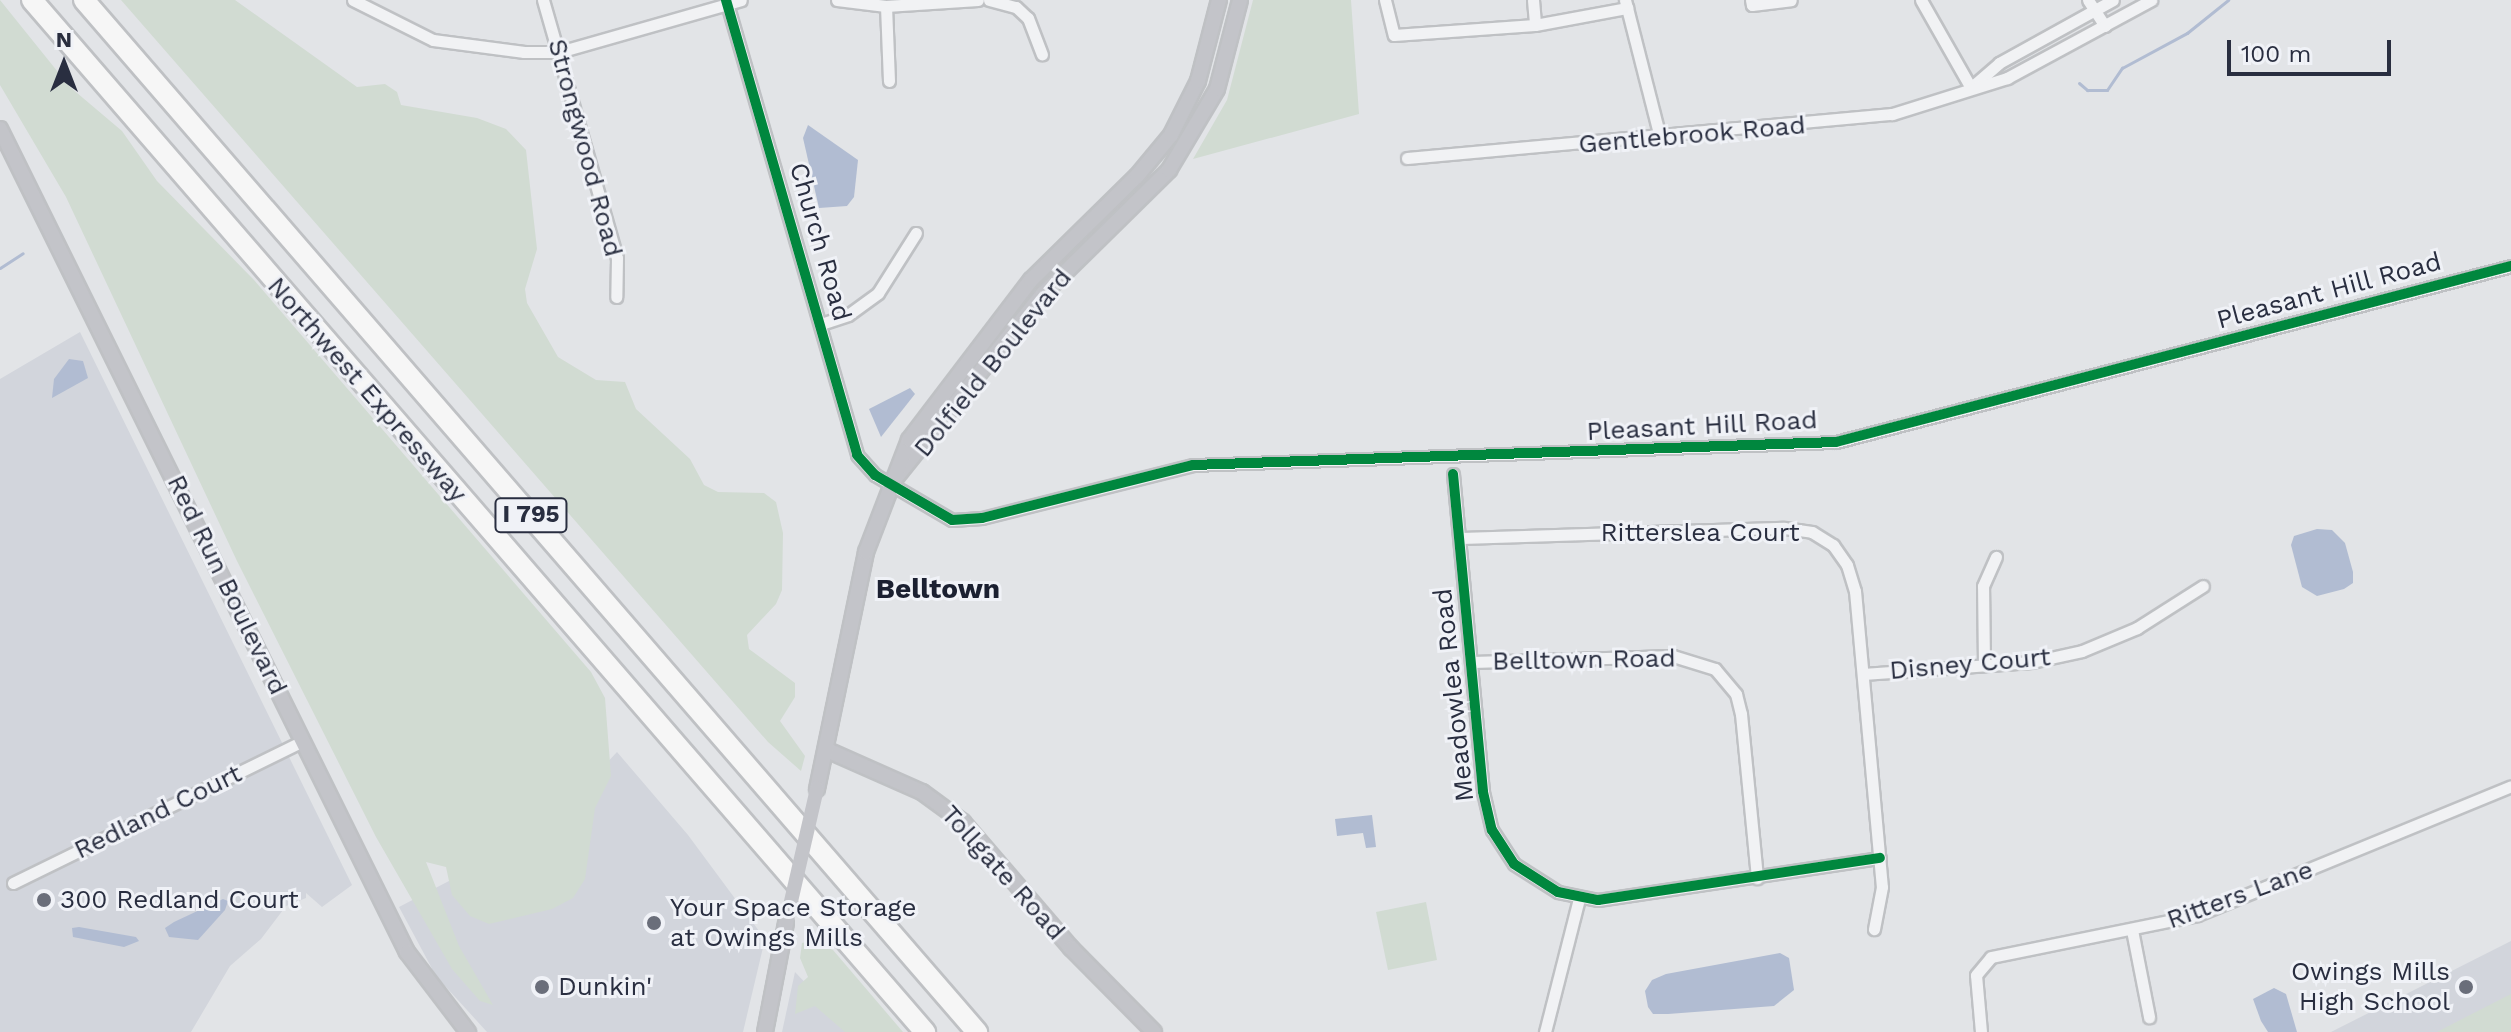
<!DOCTYPE html>
<html>
<head>
<meta charset="utf-8">
<style>
  body { margin:0 }
  #map { position:relative; width:2511px; height:1032px; overflow:hidden; background:#e2e4e7; font-family:"Work Sans",sans-serif }
  div>[style] { position:absolute }
  [style*='--x'] { left:calc(var(--x)*1px); top:calc(var(--y)*1px); width:calc(var(--w)*1px); rotate:calc(var(--a)*1deg) }
  .built>* { inset:0; background:#d2d5dc }
  .green>* { inset:0; background:#d1dbd2 }
  .water>* { inset:0; background:#b1bcd2 }
  .stream>* { height:3px; margin:-1.5px; padding:0 1.5px; transform-origin:1.5px; border-radius:1.5px; background:#b1bcd2 }
  .roads { filter:drop-shadow(2px 0 #bfc1c4) drop-shadow(-2px 0 #bfc1c4) drop-shadow(0 2px #bfc1c4) drop-shadow(0 -2px #bfc1c4) }
  .street>* { height:11px; margin:-5.5px; padding:0 5.5px; transform-origin:5.5px; border-radius:5.5px; background:#f1f2f4 }
  .secondary>* { height:14px; margin:-7px; padding:0 7px; transform-origin:7px; border-radius:7px; background:#c3c4c9 }
  .highway>* { height:20px; margin:-10px; padding:0 10px; transform-origin:10px; border-radius:10px; background:#f6f6f6 }
  .secondary-bridge>* { height:14px; margin:-7px; padding:0 7px; transform-origin:7px; border-radius:7px; background:#c3c4c9 }
  .cycleway>* { height:10px; margin:-5px; padding:0 5px; transform-origin:5px; border-radius:5px; background:#00873e }
  .dots>* { width:22px; height:22px; translate:-50% -50%; box-sizing:border-box; border:4px solid #f0f2f7; border-radius:50% }
  span { translate:-50% -50%; white-space:nowrap; text-align:center; line-height:1.15; -webkit-text-stroke:6px #f0f2f7; paint-order:stroke }
  .shield-label span { padding:2px 6px; background:#f0f2f7; border:2px solid; border-radius:6px; -webkit-text-stroke-width:0 }
  .shield-label { font-size:24px; color:#292e40; font-weight:700 }
  .street-label { font-size:26px; color:#292e40 }
  .poi-label { font-size:26px; color:#292e40 }
  .left { translate:0 -50%; text-align:left }
  .right { translate:-100% -50%; text-align:right }
  .neighbourhood-label { font-size:28px; color:#1b2031; font-weight:700 }
  .north { position:absolute; left:24px; top:24px; width:80px; height:80px; -webkit-text-stroke:6px #f0f2f7; paint-order:stroke; rotate:0deg; font-size:22px; font-weight:700; line-height:32px; text-align:center; color:#292e40 }
  .north::after { content:''; display:block; margin:auto; width:28px; height:36px; background:#292e40; clip-path:polygon(50% 0,100% 100%,50% 72%,0 100%) }
  .scale { position:absolute; left:2227px; top:40px; width:164px; height:36px; box-sizing:border-box; border:4px solid #292e40; border-top:0; padding-left:10px; font-size:24px; line-height:28px; white-space:nowrap; color:#292e40; -webkit-text-stroke:6px #f0f2f7; paint-order:stroke }
</style>
</head>
<body>
<div id="map">
  <div class="built">
    <div style="clip-path:polygon(80px 332px,352px 885px,322px 907px,306px 893px,306px 898px,286px 906px,261px 939px,230px 966px,191px 1032px,0 1032px,0 379px)"></div>
    <div style="clip-path:polygon(617px 752px,688px 835px,765px 939px,743px 1032px,487px 1032px,436px 976px,399px 907px,541px 833px)"></div>
    <div style="clip-path:polygon(2511px 941px,2511px 1032px,2331px 1032px)"></div>
    <div style="clip-path:polygon(795px 972px,852px 1032px,782px 1032px)"></div>
  </div>
  <div class="green">
    <div style="clip-path:polygon(0 0,70px 87px,122px 131px,157px 181px,254px 280px,591px 672px,605px 698px,611px 776px,595px 808px,585px 879px,573px 898px,552px 909px,489px 924px,470px 916px,452px 895px,446px 867px,426px 862px,459px 946px,493px 1005px,480px 1001px,452px 969px,376px 837px,237px 561px,66px 197px,0 85px)"></div>
    <div style="clip-path:polygon(121px 0,235px 0,357px 87px,385px 84px,397px 92px,401px 105px,477px 118px,506px 129px,526px 150px,537px 249px,525px 289px,527px 303px,558px 357px,596px 380px,625px 382px,636px 409px,690px 459px,704px 485px,718px 492px,764px 493px,776px 502px,783px 533px,782px 590px,776px 604px,747px 635px,749px 649px,795px 683px,795px 697px,780px 721px,805px 756px,801px 771px,768px 742px)"></div>
    <div style="clip-path:polygon(1253px 0,1351px 0,1359px 114px,1193px 159px,1227px 100px)"></div>
    <div style="clip-path:polygon(1426px 902px,1437px 960px,1388px 970px,1376px 912px)"></div>
    <div style="clip-path:polygon(811px 941px,833px 950px,903px 1032px,845px 1032px,815px 1006px,795px 1014px,798px 986px,808px 977px,800px 958px,802px 943px)"></div>
    <div style="clip-path:polygon(2511px 994px,2511px 1032px,2437px 1032px,2466px 1017px)"></div>
  </div>
  <div class="water">
    <div style="clip-path:polygon(808px 125px,858px 160px,854px 197px,847px 206px,819px 208px,803px 138px)"></div>
    <div style="clip-path:polygon(69px 359px,83px 361px,88px 378px,52px 398px,54px 379px)"></div>
    <div style="clip-path:polygon(910px 388px,915px 394px,881px 437px,869px 409px)"></div>
    <div style="clip-path:polygon(2317px 529px,2332px 530px,2345px 543px,2353px 572px,2353px 583px,2344px 589px,2317px 596px,2302px 587px,2291px 545px,2294px 536px)"></div>
    <div style="clip-path:polygon(1372px 815px,1376px 847px,1366px 848px,1363px 833px,1337px 836px,1335px 819px)"></div>
    <div style="clip-path:polygon(223px 899px,228px 901px,225px 910px,198px 940px,169px 937px,165px 928px,174px 922px)"></div>
    <div style="clip-path:polygon(79px 927px,136px 937px,139px 941px,124px 947px,73px 937px,72px 928px)"></div>
    <div style="clip-path:polygon(1780px 953px,1789px 958px,1794px 990px,1774px 1006px,1668px 1014px,1653px 1014px,1648px 1007px,1645px 991px,1652px 980px,1666px 974px)"></div>
    <div style="clip-path:polygon(2274px 988px,2286px 994px,2297px 1032px,2268px 1032px,2261px 1021px,2253px 999px)"></div>
  </div>
  <div class="stream">
    <div style="--x:2079;--y:83;--w:11;--a:41"></div>
    <div style="--x:2087;--y:90;--w:20;--a:0"></div>
    <div style="--x:2107;--y:90;--w:27;--a:-56"></div>
    <div style="--x:2122;--y:68;--w:74;--a:-28.3"></div>
    <div style="--x:2187;--y:33;--w:53;--a:-38.8"></div>
    <div style="--x:0;--y:268;--w:27;--a:-33"></div>
  </div>
  <div class="roads">
    <div class="street">
      <div style="--x:353;--y:0;--w:89;--a:26.6"></div>
      <div style="--x:433;--y:40;--w:92;--a:7.5"></div>
      <div style="--x:524;--y:52;--w:35;--a:0"></div>
      <div style="--x:559;--y:52;--w:189;--a:-15.9"></div>
      <div style="--x:543;--y:0;--w:268;--a:74"></div>
      <div style="--x:617;--y:258;--w:39;--a:91"></div>
      <div style="--x:726;--y:0;--w:473;--a:73.9"></div>
      <div style="--x:857;--y:455;--w:27;--a:48"></div>
      <div style="--x:875;--y:475;--w:89;--a:30.3"></div>
      <div style="--x:952;--y:520;--w:30;--a:-4"></div>
      <div style="--x:982;--y:518;--w:218;--a:-14.1"></div>
      <div style="--x:1193;--y:465;--w:643;--a:-2.05"></div>
      <div style="--x:1836;--y:442;--w:698;--a:-14.61"></div>
      <div style="--x:837;--y:0;--w:49;--a:7"></div>
      <div style="--x:886;--y:6;--w:92;--a:-3.7"></div>
      <div style="--x:989;--y:0;--w:28;--a:15"></div>
      <div style="--x:1016;--y:7;--w:16;--a:43"></div>
      <div style="--x:1028;--y:18;--w:39;--a:69"></div>
      <div style="--x:1385;--y:0;--w:36;--a:76"></div>
      <div style="--x:1394;--y:35;--w:141;--a:-4.1"></div>
      <div style="--x:1535;--y:25;--w:94;--a:-10.5"></div>
      <div style="--x:1533;--y:0;--w:25;--a:85"></div>
      <div style="--x:1625;--y:0;--w:141;--a:75.7"></div>
      <div style="--x:1751;--y:0;--w:5;--a:79"></div>
      <div style="--x:1752;--y:5;--w:39;--a:-7"></div>
      <div style="--x:1921;--y:0;--w:101;--a:60.4"></div>
      <div style="--x:2088;--y:0;--w:31;--a:57"></div>
      <div style="--x:886;--y:6;--w:75;--a:87.7"></div>
      <div style="--x:1974;--y:85;--w:33;--a:-41"></div>
      <div style="--x:1999;--y:63;--w:130;--a:-28.9"></div>
      <div style="--x:1407;--y:158;--w:487;--a:-5.2"></div>
      <div style="--x:1892;--y:114;--w:121;--a:-17.4"></div>
      <div style="--x:2007;--y:78;--w:164;--a:-28.4"></div>
      <div style="--x:821;--y:324;--w:28;--a:-18"></div>
      <div style="--x:848;--y:315;--w:37;--a:-36"></div>
      <div style="--x:878;--y:293;--w:71;--a:-57.7"></div>
      <div style="--x:1453;--y:474;--w:319;--a:84.6"></div>
      <div style="--x:1483;--y:792;--w:39;--a:77"></div>
      <div style="--x:1492;--y:830;--w:40;--a:57.1"></div>
      <div style="--x:1514;--y:864;--w:52;--a:32.5"></div>
      <div style="--x:1558;--y:892;--w:41;--a:11.3"></div>
      <div style="--x:1598;--y:900;--w:285;--a:-8.5"></div>
      <div style="--x:1461;--y:538;--w:323;--a:-1.8"></div>
      <div style="--x:1784;--y:528;--w:28;--a:8"></div>
      <div style="--x:1812;--y:532;--w:25;--a:32"></div>
      <div style="--x:1833;--y:545;--w:24;--a:55"></div>
      <div style="--x:1847;--y:565;--w:27;--a:73"></div>
      <div style="--x:1855;--y:591;--w:297;--a:84.8"></div>
      <div style="--x:1882;--y:887;--w:43;--a:100.8"></div>
      <div style="--x:1472;--y:662;--w:201;--a:-1.7"></div>
      <div style="--x:1673;--y:656;--w:44;--a:17.2"></div>
      <div style="--x:1715;--y:669;--w:33;--a:50"></div>
      <div style="--x:1736;--y:694;--w:21;--a:76"></div>
      <div style="--x:1741;--y:714;--w:165;--a:84.4"></div>
      <div style="--x:1984;--y:664;--w:78;--a:-90.7"></div>
      <div style="--x:1983;--y:586;--w:32;--a:-66"></div>
      <div style="--x:1863;--y:674;--w:169;--a:-4.1"></div>
      <div style="--x:2032;--y:662;--w:51;--a:-12.4"></div>
      <div style="--x:2082;--y:651;--w:60;--a:-22.7"></div>
      <div style="--x:2137;--y:628;--w:78;--a:-32.5"></div>
      <div style="--x:13;--y:883;--w:323;--a:-26.1"></div>
      <div style="--x:2132;--y:930;--w:89;--a:78.9"></div>
      <div style="--x:1545;--y:1032;--w:137;--a:-75.7"></div>
      <div style="--x:1981;--y:1032;--w:57;--a:-95"></div>
      <div style="--x:1976;--y:975;--w:23;--a:-50"></div>
      <div style="--x:1991;--y:957;--w:210;--a:-11.5"></div>
      <div style="--x:2197;--y:915;--w:339;--a:-22.3"></div>
    </div>
    <div class="secondary">
      <div style="--x:0;--y:129;--w:918;--a:63.69"></div>
      <div style="--x:407;--y:952;--w:101;--a:52.7"></div>
      <div style="--x:893;--y:481;--w:240;--a:-51.3"></div>
      <div style="--x:1043;--y:294;--w:177;--a:-44.5"></div>
      <div style="--x:1169;--y:170;--w:94;--a:-59.3"></div>
      <div style="--x:1217;--y:89;--w:92;--a:-75.5"></div>
      <div style="--x:827;--y:750;--w:104;--a:23.9"></div>
      <div style="--x:922;--y:792;--w:51;--a:36.2"></div>
      <div style="--x:963;--y:822;--w:166;--a:49.4"></div>
      <div style="--x:1071;--y:948;--w:118;--a:45.3"></div>
      <div style="--x:817;--y:789;--w:242;--a:-78.3"></div>
      <div style="--x:866;--y:552;--w:120;--a:-69"></div>
      <div style="--x:909;--y:440;--w:201;--a:-52.7"></div>
      <div style="--x:1031;--y:280;--w:148;--a:-44.5"></div>
      <div style="--x:1137;--y:176;--w:53;--a:-50.3"></div>
      <div style="--x:1171;--y:135;--w:60;--a:-63.4"></div>
      <div style="--x:1198;--y:81;--w:84;--a:-75.5"></div>
      <div style="--x:765;--y:1032;--w:111;--a:-79.1"></div>
    </div>
    <div class="highway">
      <div style="--x:32;--y:0;--w:1365;--a:49.13"></div>
      <div style="--x:84;--y:0;--w:1365;--a:49.13"></div>
    </div>
  </div>
  <div class="secondary-bridge">
    <div style="--x:786;--y:923;--w:138;--a:-77"></div>
  </div>
  <div class="cycleway">
    <div style="--x:726;--y:0;--w:473;--a:73.9"></div>
    <div style="--x:857;--y:455;--w:27;--a:48"></div>
    <div style="--x:875;--y:475;--w:89;--a:30.3"></div>
    <div style="--x:952;--y:520;--w:30;--a:-4"></div>
    <div style="--x:982;--y:518;--w:218;--a:-14.1"></div>
    <div style="--x:1193;--y:465;--w:643;--a:-2.05"></div>
    <div style="--x:1836;--y:442;--w:698;--a:-14.61"></div>
    <div style="--x:1453;--y:474;--w:319;--a:84.6"></div>
    <div style="--x:1483;--y:792;--w:39;--a:77"></div>
    <div style="--x:1492;--y:830;--w:40;--a:57.1"></div>
    <div style="--x:1514;--y:864;--w:52;--a:32.5"></div>
    <div style="--x:1558;--y:892;--w:41;--a:11.3"></div>
    <div style="--x:1598;--y:900;--w:285;--a:-8.5"></div>
  </div>
  <div class="dots">
    <div style="left:44px;top:900px;background:#6a6e7a"></div>
    <div style="left:654px;top:923px;background:#6a6e7a"></div>
    <div style="left:542px;top:987px;background:#6a6e7a"></div>
    <div style="left:2466px;top:987px;background:#6a6e7a"></div>
  </div>
  <div class="shield-label">
    <span style="left:531px;top:515px">I 795</span>
  </div>
  <div class="street-label">
    <span style="left:1692px;top:135px;rotate:-5deg">Gentlebrook Road</span>
    <span style="left:585px;top:148px;rotate:75deg">Strongwood Road</span>
    <span style="left:820px;top:242px;rotate:74deg">Church Road</span>
    <span style="left:2329px;top:291px;rotate:-15deg">Pleasant Hill Road</span>
    <span style="left:993px;top:363px;rotate:-51deg">Dolfield Boulevard</span>
    <span style="left:367px;top:390px;rotate:49deg">Northwest Expressway</span>
    <span style="left:1702px;top:426px;rotate:-3deg">Pleasant Hill Road</span>
    <span style="left:1700px;top:533px">Ritterslea Court</span>
    <span style="left:227px;top:585px;rotate:64deg">Red Run Boulevard</span>
    <span style="left:1584px;top:660px;rotate:-1deg">Belltown Road</span>
    <span style="left:1970px;top:664px;rotate:-5deg">Disney Court</span>
    <span style="left:1454px;top:695px;rotate:-96deg">Meadowlea Road</span>
    <span style="left:158px;top:812px;rotate:-26deg">Redland Court</span>
    <span style="left:1003px;top:873px;rotate:48deg">Tollgate Road</span>
    <span style="left:2240px;top:895px;rotate:-20deg">Ritters Lane</span>
  </div>
  <div class="poi-label">
    <span class="left" style="left:60px;top:900px">300 Redland Court</span>
    <span class="left" style="left:670px;top:923px">Your Space Storage<br>at Owings Mills</span>
    <span class="right" style="left:2450px;top:987px">Owings Mills<br>High School</span>
    <span class="left" style="left:558px;top:987px">Dunkin'</span>
  </div>
  <div class="neighbourhood-label">
    <span style="left:938px;top:589px">Belltown</span>
  </div>
  <div class="north">N</div>
  <div class="scale">100 m</div>
</div>
</body>
</html>
